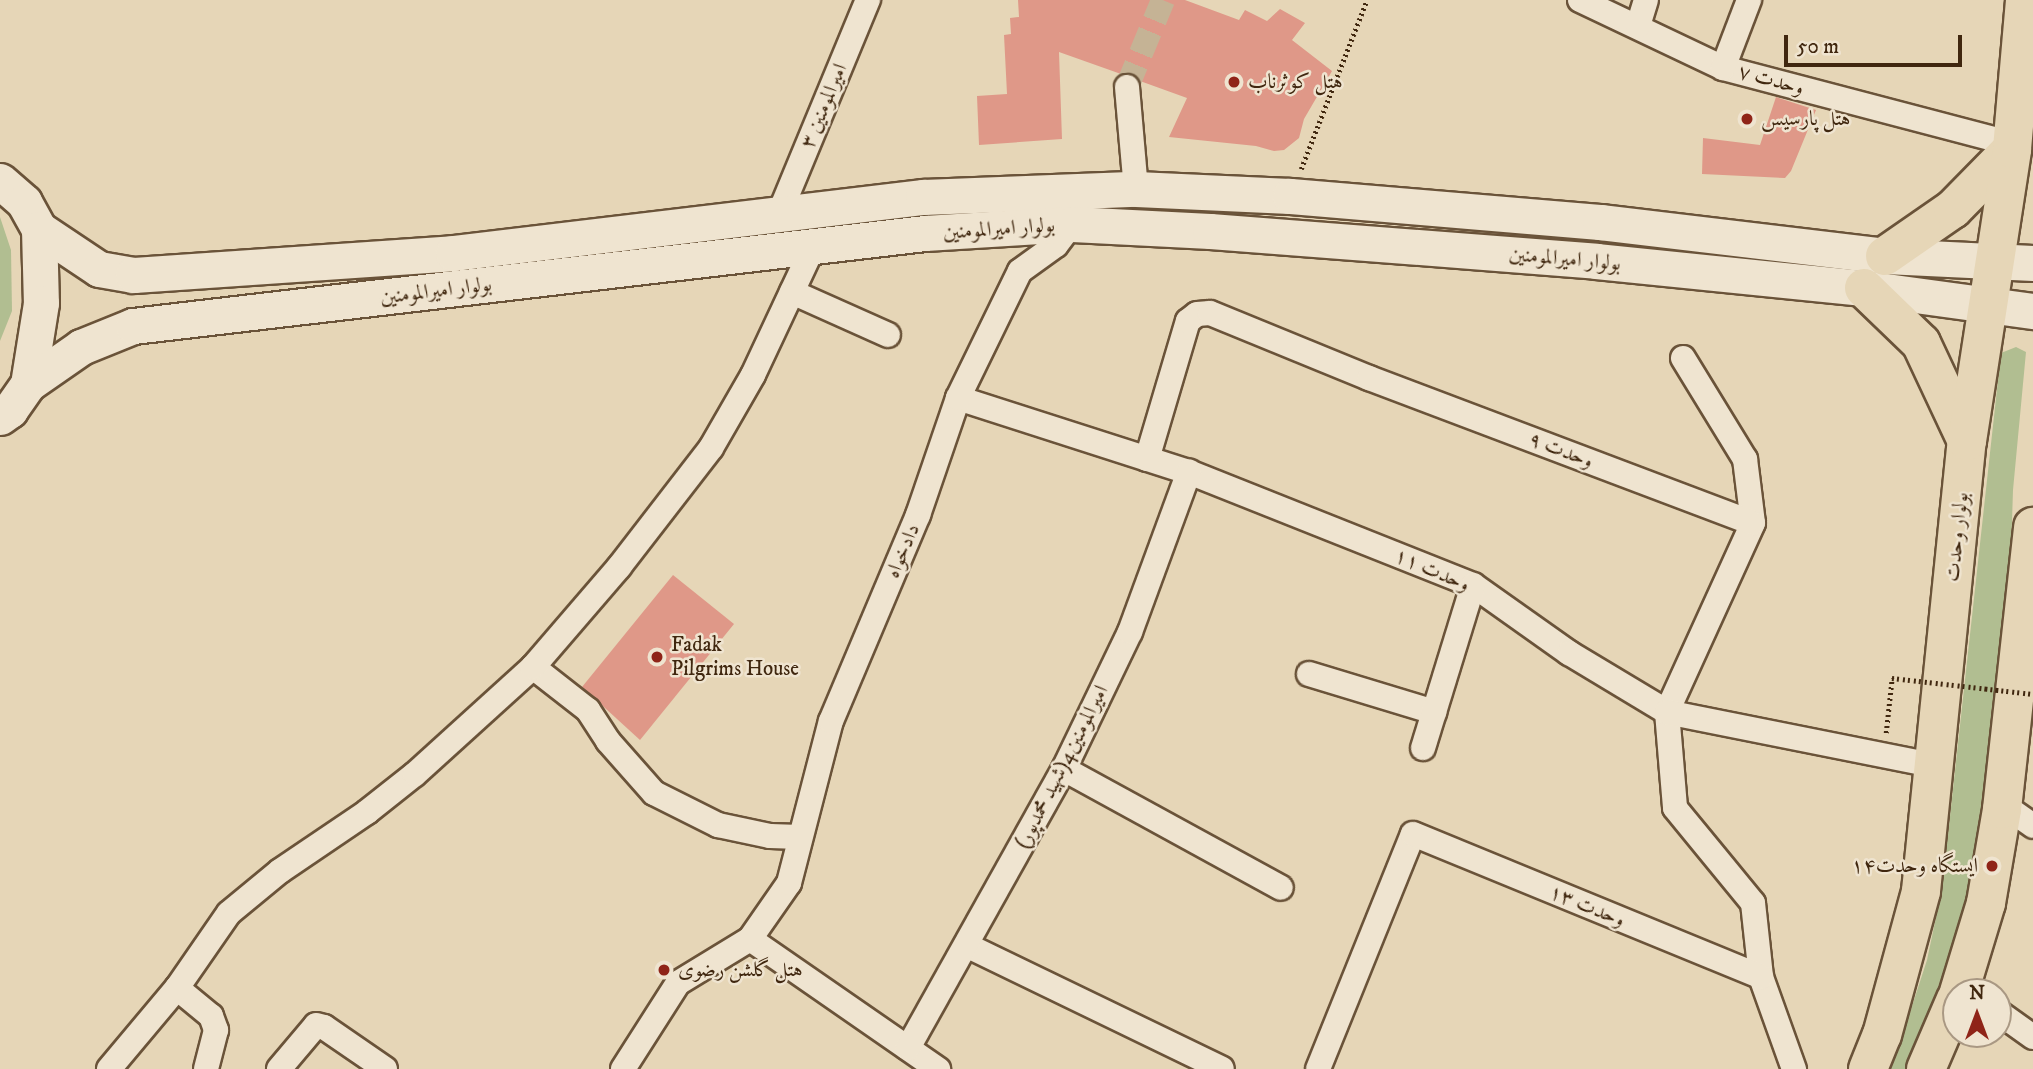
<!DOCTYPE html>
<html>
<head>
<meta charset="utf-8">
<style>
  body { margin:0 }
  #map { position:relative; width:2033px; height:1069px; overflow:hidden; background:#e6d6b7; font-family:"IM FELL DW Pica",Amiri,serif }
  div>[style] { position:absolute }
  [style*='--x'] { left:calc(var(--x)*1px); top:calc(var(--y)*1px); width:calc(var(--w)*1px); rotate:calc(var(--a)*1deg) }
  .green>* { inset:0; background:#b1be91 }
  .building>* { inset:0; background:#df9888 }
  .street-tunnel>* { height:24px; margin-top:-12px; transform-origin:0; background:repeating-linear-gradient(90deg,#c5b395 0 24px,transparent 0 36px) }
  .path>* { height:4.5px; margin-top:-2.25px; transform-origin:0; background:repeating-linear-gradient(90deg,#40270f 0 2px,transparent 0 5.5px) }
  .roads { filter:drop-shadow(2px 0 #6a5339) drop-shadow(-2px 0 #6a5339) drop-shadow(0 2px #6a5339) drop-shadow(0 -2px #6a5339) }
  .street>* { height:24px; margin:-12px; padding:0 12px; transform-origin:12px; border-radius:12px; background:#efe4d0 }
  .secondary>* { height:35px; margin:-17.5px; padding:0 17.5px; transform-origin:17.5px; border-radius:17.5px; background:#efe4d0 }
  .primary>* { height:38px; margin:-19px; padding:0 19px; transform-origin:19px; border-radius:19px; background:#e6d6b7 }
  .path-bridge>* { height:4.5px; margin-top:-2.25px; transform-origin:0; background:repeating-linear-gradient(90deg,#40270f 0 2px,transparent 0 5.5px) }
  .dots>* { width:19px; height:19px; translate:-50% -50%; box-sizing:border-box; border:4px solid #efe4d0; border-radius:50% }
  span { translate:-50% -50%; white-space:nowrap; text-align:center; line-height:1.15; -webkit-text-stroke:5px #efe4d0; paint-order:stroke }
  .street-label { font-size:21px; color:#40270f }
  .poi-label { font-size:21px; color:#40270f }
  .left { translate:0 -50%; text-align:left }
  .right { translate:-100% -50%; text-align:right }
  .north { position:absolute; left:1942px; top:978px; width:70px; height:70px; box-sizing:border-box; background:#efe4d0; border:2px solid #a99883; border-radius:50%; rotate:0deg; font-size:19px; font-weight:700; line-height:28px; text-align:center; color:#40270f }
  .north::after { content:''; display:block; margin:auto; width:24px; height:32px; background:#8f2418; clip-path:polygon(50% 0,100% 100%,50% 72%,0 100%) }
  .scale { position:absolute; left:1784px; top:35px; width:178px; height:32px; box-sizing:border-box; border:4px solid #40270f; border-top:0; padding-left:9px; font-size:21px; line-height:24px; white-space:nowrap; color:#40270f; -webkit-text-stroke:5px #efe4d0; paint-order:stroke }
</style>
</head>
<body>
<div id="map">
  <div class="green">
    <div style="clip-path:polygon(0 217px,11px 250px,12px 311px,0 341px)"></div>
    <div style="clip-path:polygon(2016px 347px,2026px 352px,2013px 490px,2010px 585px,1970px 895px,1950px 964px,1917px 1051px,1905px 1069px,1886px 1069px,1900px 1043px,1927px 960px,1942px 889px,2001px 353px)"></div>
  </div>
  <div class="building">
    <div style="clip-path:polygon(1018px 0,1185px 0,1239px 20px,1245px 10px,1267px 21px,1280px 9px,1305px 23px,1292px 40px,1332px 71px,1304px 119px,1299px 138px,1284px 150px,1274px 151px,1256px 146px,1169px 137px,1187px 98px,1140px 81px,1133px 73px,1121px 74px,1059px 52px,1062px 139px,979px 145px,977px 96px,1007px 94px,1004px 35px,1011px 34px,1010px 18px,1019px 17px)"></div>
    <div style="clip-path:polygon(1776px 97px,1816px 110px,1791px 171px,1785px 178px,1702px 174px,1703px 138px,1760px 145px)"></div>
    <div style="clip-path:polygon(673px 575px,734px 624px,640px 740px,582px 687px)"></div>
  </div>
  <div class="street-tunnel">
    <div style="--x:1127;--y:87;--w:94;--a:-67.5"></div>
  </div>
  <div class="path">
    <div style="--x:1301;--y:169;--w:181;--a:-68.7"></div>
    <div style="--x:1886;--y:733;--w:55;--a:-83.8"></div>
  </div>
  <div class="roads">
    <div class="street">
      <div style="--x:1580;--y:0;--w:158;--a:25.4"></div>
      <div style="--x:1723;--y:68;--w:300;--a:14.7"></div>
      <div style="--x:1638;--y:26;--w:27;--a:-73"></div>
      <div style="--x:1723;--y:68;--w:73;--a:-69.1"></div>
      <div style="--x:1127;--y:87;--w:102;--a:85"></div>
      <div style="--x:780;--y:212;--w:230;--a:-67.5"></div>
      <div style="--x:792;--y:292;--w:105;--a:24.1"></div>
      <div style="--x:1683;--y:358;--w:119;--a:58.5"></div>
      <div style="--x:1745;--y:459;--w:64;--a:82.9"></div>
      <div style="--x:1753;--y:523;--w:208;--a:114.5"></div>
      <div style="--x:1667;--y:712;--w:96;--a:85.2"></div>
      <div style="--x:1675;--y:808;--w:123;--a:50.6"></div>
      <div style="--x:1753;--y:903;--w:74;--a:83.8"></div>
      <div style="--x:1761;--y:977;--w:98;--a:70.3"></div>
      <div style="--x:958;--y:398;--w:243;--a:17.8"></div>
      <div style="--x:1189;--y:472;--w:306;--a:21.7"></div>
      <div style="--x:1473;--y:585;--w:118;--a:35.3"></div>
      <div style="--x:1569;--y:653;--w:114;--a:31"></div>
      <div style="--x:1667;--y:712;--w:271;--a:11.3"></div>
      <div style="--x:1147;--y:459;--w:144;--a:-73.5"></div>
      <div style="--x:1188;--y:321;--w:11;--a:-38"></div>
      <div style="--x:1197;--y:314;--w:13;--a:-4"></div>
      <div style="--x:1210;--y:313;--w:172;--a:22.2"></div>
      <div style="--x:1369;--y:378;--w:410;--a:20.7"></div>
      <div style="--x:533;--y:667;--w:70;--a:38"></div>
      <div style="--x:588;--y:710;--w:37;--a:57"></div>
      <div style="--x:608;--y:741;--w:69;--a:48.5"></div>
      <div style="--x:654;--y:793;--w:72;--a:26.6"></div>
      <div style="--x:718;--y:825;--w:53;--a:11.9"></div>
      <div style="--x:770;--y:836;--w:30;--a:2"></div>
      <div style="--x:1309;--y:674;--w:131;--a:16.9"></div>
      <div style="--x:1423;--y:748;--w:170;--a:-72.9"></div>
      <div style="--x:1064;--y:769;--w:247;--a:28.7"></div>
      <div style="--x:2002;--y:804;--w:38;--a:35"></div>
      <div style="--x:750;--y:939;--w:229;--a:34.7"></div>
      <div style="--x:966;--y:945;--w:284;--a:25.8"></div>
      <div style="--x:177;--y:988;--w:44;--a:39.5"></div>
      <div style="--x:211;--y:1016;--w:15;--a:70"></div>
      <div style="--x:216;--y:1030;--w:40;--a:104.4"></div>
      <div style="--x:1998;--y:1012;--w:43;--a:35.5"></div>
      <div style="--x:908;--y:1048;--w:320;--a:-60.8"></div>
      <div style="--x:1064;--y:769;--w:152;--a:-64.3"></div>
      <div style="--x:1130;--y:632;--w:171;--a:-69.8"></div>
      <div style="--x:109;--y:1069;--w:106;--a:-50"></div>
      <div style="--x:177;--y:988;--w:91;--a:-55.3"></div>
      <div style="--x:229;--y:913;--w:66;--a:-39.5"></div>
      <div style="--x:280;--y:871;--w:105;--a:-34.1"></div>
      <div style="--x:367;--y:812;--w:61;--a:-38.4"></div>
      <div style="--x:415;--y:774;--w:159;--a:-42.2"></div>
      <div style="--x:533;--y:667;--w:132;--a:-49.3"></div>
      <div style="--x:619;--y:567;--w:150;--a:-52.3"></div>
      <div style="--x:711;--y:448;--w:84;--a:-60.1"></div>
      <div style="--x:753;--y:375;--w:141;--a:-64.9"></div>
      <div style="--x:279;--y:1069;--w:57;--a:-49.9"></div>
      <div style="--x:316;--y:1025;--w:8;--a:14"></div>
      <div style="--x:324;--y:1027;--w:74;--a:34.5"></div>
      <div style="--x:623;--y:1069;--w:102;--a:-57.4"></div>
      <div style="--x:678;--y:983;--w:84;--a:-31.4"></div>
      <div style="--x:750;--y:939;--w:68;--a:-55.1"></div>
      <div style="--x:789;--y:883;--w:167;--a:-75.5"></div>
      <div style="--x:831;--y:721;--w:224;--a:-67.1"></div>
      <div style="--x:918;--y:515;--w:124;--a:-71.1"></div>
      <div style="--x:958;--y:398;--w:141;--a:-64"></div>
      <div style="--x:1020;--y:271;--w:44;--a:-35.8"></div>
      <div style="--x:1056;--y:245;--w:26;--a:-53"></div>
      <div style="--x:1318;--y:1069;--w:253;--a:-68"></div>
      <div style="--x:1413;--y:834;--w:376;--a:22.3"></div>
    </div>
    <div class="secondary">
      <div style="--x:0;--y:181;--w:32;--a:41"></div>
      <div style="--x:24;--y:202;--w:31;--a:61"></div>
      <div style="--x:39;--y:229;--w:74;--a:88.5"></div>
      <div style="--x:41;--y:303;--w:82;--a:99.1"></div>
      <div style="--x:28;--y:384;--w:32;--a:125"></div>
      <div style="--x:10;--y:410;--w:12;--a:145"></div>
      <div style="--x:39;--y:229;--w:72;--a:33.7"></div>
      <div style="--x:99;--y:269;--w:35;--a:10"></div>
      <div style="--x:133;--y:275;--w:321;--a:-3.9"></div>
      <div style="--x:453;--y:253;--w:473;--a:-6.8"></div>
      <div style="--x:923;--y:197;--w:213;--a:-2.2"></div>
      <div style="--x:1136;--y:189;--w:154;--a:2.6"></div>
      <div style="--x:1290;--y:196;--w:311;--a:4.8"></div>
      <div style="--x:1600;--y:222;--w:287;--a:6.8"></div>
      <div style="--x:1885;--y:256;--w:148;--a:2.7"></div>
      <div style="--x:28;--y:384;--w:65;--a:-34.9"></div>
      <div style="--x:81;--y:347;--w:56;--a:-22"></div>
      <div style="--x:133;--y:326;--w:797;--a:-6.7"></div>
      <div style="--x:925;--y:233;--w:147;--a:-3.5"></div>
      <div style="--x:1072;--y:224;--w:138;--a:2.9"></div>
      <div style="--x:1210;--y:231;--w:387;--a:4.4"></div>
      <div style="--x:1596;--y:261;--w:269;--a:5.8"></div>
      <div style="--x:1864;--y:288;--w:171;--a:7.8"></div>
    </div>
    <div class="primary">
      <div style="--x:1885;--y:256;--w:83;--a:-34.7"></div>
      <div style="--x:1953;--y:209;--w:84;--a:-45.5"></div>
      <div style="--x:1864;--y:288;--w:79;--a:44"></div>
      <div style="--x:1921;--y:343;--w:108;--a:64.9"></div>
      <div style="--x:1959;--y:992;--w:93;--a:-73.1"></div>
      <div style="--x:1986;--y:903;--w:95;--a:-80.3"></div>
      <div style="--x:2002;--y:809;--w:284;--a:-83.7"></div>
      <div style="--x:1868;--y:1069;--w:37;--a:-68"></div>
      <div style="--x:1882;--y:1035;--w:149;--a:-74.8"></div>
      <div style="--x:1921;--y:891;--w:452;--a:-84.2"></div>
      <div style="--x:1967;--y:441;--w:295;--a:-81.2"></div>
      <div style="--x:2012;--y:149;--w:150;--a:-85"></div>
      <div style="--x:1926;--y:1069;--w:76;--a:-66.8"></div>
    </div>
  </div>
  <div class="path-bridge">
    <div style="--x:1892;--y:678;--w:142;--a:6.5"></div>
  </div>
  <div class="dots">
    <div style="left:1234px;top:82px;background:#8f2418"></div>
    <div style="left:1747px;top:119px;background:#8f2418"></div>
    <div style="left:657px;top:657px;background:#8f2418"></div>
    <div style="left:1992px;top:866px;background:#8f2418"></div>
    <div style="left:664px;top:970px;background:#8f2418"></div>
  </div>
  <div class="street-label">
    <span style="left:1771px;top:80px;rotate:15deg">وحدت ۷</span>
    <span style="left:824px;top:106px;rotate:-67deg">امیرالمومنین ۳</span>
    <span style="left:999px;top:229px;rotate:-4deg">بولوار امیرالمومنین</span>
    <span style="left:1565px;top:259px;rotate:5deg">بولوار امیرالمومنین</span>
    <span style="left:436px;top:291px;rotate:-7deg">بولوار امیرالمومنین</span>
    <span style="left:1561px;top:450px;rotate:21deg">وحدت ۹</span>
    <span style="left:1957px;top:537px;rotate:-84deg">بولوار وحدت</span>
    <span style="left:903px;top:551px;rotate:-67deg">دادخواه</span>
    <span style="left:1432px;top:570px;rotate:23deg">وحدت ۱۱</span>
    <span style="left:1062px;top:767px;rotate:-63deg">امیرالمومنین4(شهید محمدپور)</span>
    <span style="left:1587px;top:906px;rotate:22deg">وحدت ۱۳</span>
  </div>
  <div class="poi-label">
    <span class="left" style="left:1248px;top:82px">هتل کوثرناب</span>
    <span class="left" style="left:1761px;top:119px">هتل پارسیس</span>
    <span class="left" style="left:671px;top:657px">Fadak<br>Pilgrims House</span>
    <span class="right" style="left:1978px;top:866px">ایستگاه وحدت۱۴</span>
    <span class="left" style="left:678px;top:970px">هتل گلشن رضوی</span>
  </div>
  <div class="north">N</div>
  <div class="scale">50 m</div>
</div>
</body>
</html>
